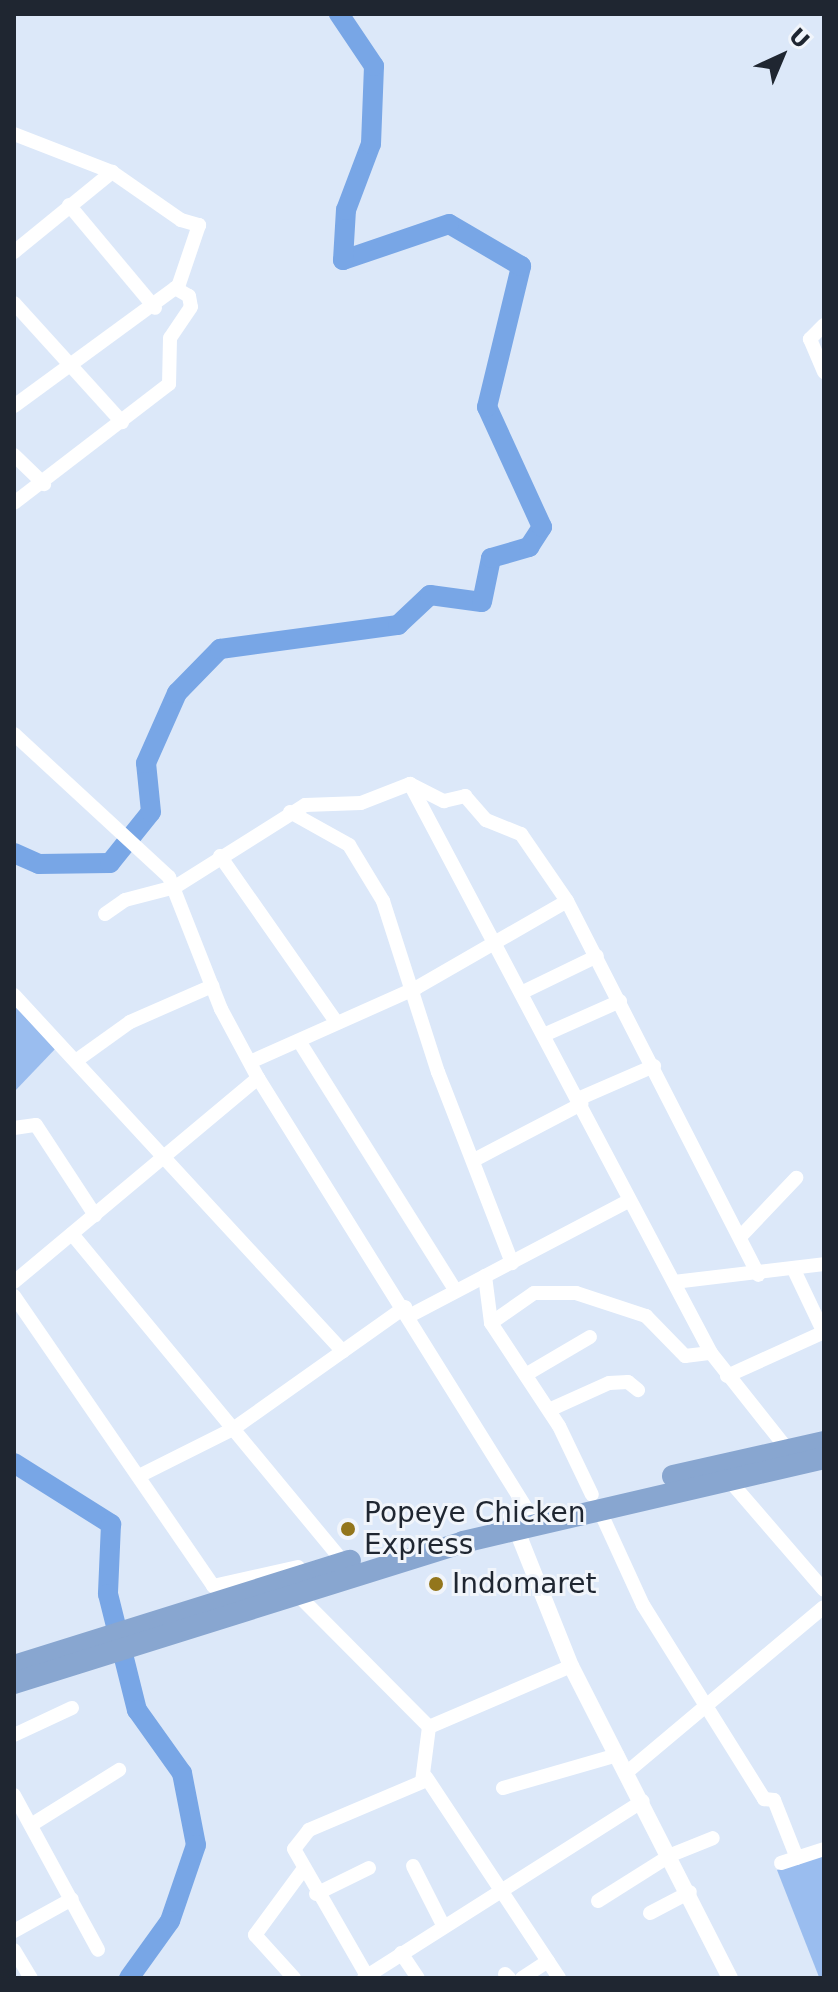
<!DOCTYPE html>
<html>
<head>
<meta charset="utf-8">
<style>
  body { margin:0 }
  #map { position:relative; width:838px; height:1992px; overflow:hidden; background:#dce8f9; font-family:"DejaVu Sans",sans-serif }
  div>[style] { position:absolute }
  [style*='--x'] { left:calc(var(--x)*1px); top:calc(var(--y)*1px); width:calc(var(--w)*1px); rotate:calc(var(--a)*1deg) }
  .green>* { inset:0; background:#9abdef }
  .river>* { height:20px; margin:-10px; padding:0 10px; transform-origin:10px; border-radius:10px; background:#78a6e6 }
  .minor>* { height:14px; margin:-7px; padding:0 7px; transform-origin:7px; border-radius:7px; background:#fff }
  .tertiary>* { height:16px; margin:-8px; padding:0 8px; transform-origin:8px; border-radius:8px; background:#fff }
  .trunk>* { height:22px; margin:-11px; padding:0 11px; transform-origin:11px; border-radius:11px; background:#88a6d0 }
  .dots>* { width:22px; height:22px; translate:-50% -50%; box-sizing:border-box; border:4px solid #f1f5fb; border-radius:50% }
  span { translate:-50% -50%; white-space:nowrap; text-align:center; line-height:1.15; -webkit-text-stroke:6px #f1f5fb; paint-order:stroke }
  .poi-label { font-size:28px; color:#1f2631 }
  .left { translate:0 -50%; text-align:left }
  .frame { position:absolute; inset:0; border:16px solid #1f2631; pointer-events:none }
  .north { position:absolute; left:742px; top:16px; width:80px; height:80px; -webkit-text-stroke:6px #f1f5fb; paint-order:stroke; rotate:44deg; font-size:22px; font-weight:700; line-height:32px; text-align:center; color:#1f2631 }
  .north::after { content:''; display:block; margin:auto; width:28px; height:36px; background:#1f2631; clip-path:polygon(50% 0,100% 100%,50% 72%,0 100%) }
</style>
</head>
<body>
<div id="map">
  <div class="green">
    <div style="clip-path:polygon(14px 1006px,57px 1047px,14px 1092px)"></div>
    <div style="clip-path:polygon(824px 1853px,824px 1976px,819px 1977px,777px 1870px)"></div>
  </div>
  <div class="river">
    <div style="--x:14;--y:853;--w:27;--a:24"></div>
    <div style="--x:39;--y:864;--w:71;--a:-0.8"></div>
    <div style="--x:110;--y:863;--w:65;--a:-51.2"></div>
    <div style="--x:151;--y:812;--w:49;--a:-95.8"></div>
    <div style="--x:146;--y:763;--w:77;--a:-66.1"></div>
    <div style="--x:177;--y:693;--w:62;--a:-45.7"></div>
    <div style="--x:220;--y:649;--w:180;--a:-7.7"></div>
    <div style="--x:398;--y:625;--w:44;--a:-43.2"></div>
    <div style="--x:430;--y:595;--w:52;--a:7.7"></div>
    <div style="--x:482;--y:602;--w:45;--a:-78.4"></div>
    <div style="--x:491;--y:558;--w:40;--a:-16"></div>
    <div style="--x:529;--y:547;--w:24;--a:-57"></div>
    <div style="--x:542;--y:527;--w:132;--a:-114.6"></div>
    <div style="--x:487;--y:407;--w:145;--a:-76.4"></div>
    <div style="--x:521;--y:266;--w:83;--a:-149.7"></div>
    <div style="--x:449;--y:224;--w:112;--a:161.2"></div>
    <div style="--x:343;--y:260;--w:50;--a:-86.6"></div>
    <div style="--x:346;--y:210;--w:71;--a:-69.3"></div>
    <div style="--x:371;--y:144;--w:78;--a:-87.8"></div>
    <div style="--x:374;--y:66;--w:63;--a:-123.9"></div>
    <div style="--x:14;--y:1463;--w:115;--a:32.2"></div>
    <div style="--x:111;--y:1524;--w:70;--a:92.5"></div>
    <div style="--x:108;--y:1594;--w:120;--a:76"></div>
    <div style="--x:137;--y:1710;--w:77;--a:54.5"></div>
    <div style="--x:182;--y:1773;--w:73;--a:79"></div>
    <div style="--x:196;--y:1845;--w:80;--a:108.9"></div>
    <div style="--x:170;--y:1921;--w:70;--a:125.7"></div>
  </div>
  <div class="minor">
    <div style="--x:14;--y:134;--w:105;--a:21.2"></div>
    <div style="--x:69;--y:205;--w:134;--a:50.1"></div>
    <div style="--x:14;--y:252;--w:127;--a:-39.2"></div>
    <div style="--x:112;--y:172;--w:84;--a:34.8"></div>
    <div style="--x:181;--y:220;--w:19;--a:16"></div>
    <div style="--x:199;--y:225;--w:65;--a:108.7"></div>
    <div style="--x:14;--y:303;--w:161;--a:47.8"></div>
    <div style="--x:824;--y:325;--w:20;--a:135"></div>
    <div style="--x:810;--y:339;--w:36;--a:67"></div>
    <div style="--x:14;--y:406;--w:200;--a:-36.2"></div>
    <div style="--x:175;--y:288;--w:16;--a:30"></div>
    <div style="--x:189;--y:296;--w:11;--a:80"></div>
    <div style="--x:191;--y:307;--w:37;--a:124"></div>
    <div style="--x:170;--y:338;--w:46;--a:91.2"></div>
    <div style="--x:169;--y:384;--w:195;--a:142.5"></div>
    <div style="--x:14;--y:455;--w:42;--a:44"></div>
    <div style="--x:14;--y:734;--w:211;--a:42.7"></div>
    <div style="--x:169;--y:877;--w:142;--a:68.5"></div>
    <div style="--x:221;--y:1009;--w:78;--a:61.8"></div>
    <div style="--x:258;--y:1078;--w:526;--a:58.06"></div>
    <div style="--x:410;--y:784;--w:644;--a:62.12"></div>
    <div style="--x:711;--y:1353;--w:124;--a:51.6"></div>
    <div style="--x:290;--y:812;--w:68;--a:29.2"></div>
    <div style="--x:349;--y:845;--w:66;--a:58.7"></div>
    <div style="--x:383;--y:901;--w:180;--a:72.2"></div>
    <div style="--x:438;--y:1072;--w:205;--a:68.8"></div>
    <div style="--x:220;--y:856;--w:200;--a:55"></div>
    <div style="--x:105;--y:914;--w:24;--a:-35"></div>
    <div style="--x:125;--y:900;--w:52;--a:-14.6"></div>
    <div style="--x:175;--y:887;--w:154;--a:-32.2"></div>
    <div style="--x:305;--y:805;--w:56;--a:-2"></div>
    <div style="--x:361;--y:803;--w:53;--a:-21.2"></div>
    <div style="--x:410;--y:784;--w:38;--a:27"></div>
    <div style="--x:444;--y:801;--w:22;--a:-13"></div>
    <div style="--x:465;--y:796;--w:32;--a:49"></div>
    <div style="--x:486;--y:820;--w:38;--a:22"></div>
    <div style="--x:521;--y:834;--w:81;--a:55.5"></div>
    <div style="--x:567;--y:901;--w:420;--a:62.9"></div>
    <div style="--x:523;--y:992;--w:82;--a:-25.9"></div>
    <div style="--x:14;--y:995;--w:485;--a:47.3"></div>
    <div style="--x:546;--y:1034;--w:81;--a:-24"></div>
    <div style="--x:299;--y:1041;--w:295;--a:57.9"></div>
    <div style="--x:77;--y:1060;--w:65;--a:-35.6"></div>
    <div style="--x:130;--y:1022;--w:90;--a:-23.7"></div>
    <div style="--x:250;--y:1062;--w:182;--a:-24"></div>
    <div style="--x:416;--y:988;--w:174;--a:-29.9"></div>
    <div style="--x:578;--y:1099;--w:83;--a:-23.5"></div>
    <div style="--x:14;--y:1128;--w:22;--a:-8"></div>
    <div style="--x:36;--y:1125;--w:108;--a:56.8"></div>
    <div style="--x:476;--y:1159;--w:119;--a:-27.6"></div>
    <div style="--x:72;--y:1234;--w:427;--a:50.4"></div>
    <div style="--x:742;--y:1235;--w:79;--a:-46.5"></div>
    <div style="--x:794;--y:1270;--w:70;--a:64.5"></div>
    <div style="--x:485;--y:1276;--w:47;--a:82.7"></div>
    <div style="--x:491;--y:1323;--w:123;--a:56.6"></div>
    <div style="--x:559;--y:1426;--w:76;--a:64.4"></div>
    <div style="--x:14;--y:1282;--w:318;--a:-39.9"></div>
    <div style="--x:674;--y:1282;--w:151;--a:-6.8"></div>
    <div style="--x:14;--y:1296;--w:352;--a:55.5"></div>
    <div style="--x:213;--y:1586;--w:87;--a:-12.6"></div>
    <div style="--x:411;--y:1315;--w:247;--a:-27.7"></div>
    <div style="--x:491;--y:1323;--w:52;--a:-34.9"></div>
    <div style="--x:534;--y:1293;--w:42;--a:0"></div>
    <div style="--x:576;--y:1293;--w:74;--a:18.2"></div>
    <div style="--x:646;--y:1316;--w:56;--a:45.7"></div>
    <div style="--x:685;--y:1356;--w:26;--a:-7"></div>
    <div style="--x:527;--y:1374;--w:73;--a:-30.4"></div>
    <div style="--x:727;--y:1376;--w:107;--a:-24.4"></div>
    <div style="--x:549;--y:1410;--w:66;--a:-24.2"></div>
    <div style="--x:609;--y:1383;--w:19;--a:-3"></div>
    <div style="--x:628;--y:1382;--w:13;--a:39"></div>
    <div style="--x:139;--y:1476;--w:105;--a:-26.6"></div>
    <div style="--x:233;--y:1429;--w:211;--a:-35.3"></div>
    <div style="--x:729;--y:1480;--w:145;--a:49.2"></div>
    <div style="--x:599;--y:1509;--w:106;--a:65.4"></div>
    <div style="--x:643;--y:1605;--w:229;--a:58"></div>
    <div style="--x:764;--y:1799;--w:10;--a:6"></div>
    <div style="--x:774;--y:1800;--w:62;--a:68.4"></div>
    <div style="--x:297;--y:1594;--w:187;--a:45.2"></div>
    <div style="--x:429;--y:1727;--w:55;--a:97.3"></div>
    <div style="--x:422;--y:1782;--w:123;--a:157"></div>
    <div style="--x:309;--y:1830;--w:24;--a:128"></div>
    <div style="--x:294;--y:1849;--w:146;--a:60.1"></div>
    <div style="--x:429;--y:1727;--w:155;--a:-23.2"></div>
    <div style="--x:14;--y:1735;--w:64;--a:-25"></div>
    <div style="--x:626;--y:1773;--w:258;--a:-40"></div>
    <div style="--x:426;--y:1777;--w:241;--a:56.5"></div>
    <div style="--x:503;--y:1788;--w:119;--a:-16.1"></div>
    <div style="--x:14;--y:1795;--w:176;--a:61.5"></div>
    <div style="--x:31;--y:1825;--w:104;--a:-32"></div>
    <div style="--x:781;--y:1863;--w:45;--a:-18"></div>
    <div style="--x:413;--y:1866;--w:68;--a:63.1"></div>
    <div style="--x:316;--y:1894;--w:59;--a:-26.1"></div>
    <div style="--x:598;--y:1901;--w:86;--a:-32.2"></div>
    <div style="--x:671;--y:1855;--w:45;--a:-22"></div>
    <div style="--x:650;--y:1913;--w:45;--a:-27.7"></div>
    <div style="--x:14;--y:1931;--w:66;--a:-28.9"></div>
    <div style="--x:14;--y:1950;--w:33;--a:59"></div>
    <div style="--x:401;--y:1953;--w:30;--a:56"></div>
    <div style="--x:505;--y:1974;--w:6;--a:45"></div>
    <div style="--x:294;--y:1978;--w:58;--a:-132.2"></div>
    <div style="--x:255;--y:1935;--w:79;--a:-53.7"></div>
    <div style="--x:364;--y:1978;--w:330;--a:-32.4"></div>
    <div style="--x:522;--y:1978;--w:31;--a:-33"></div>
  </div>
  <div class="tertiary">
    <div style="--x:511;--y:1516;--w:162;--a:68.2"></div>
    <div style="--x:571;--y:1666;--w:350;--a:63"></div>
  </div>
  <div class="trunk">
    <div style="--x:673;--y:1476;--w:155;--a:-12.7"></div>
    <div style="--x:14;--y:1666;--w:352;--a:-17.4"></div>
    <div style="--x:14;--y:1683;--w:471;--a:-17.4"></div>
    <div style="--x:463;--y:1542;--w:371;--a:-13.1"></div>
  </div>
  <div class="dots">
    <div style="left:348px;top:1529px;background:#93761c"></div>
    <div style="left:436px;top:1584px;background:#93761c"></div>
  </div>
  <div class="poi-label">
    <span class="left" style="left:364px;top:1529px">Popeye Chicken<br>Express</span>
    <span class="left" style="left:452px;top:1584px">Indomaret</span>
  </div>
  <div class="frame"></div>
  <div class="north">U</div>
</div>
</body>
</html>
